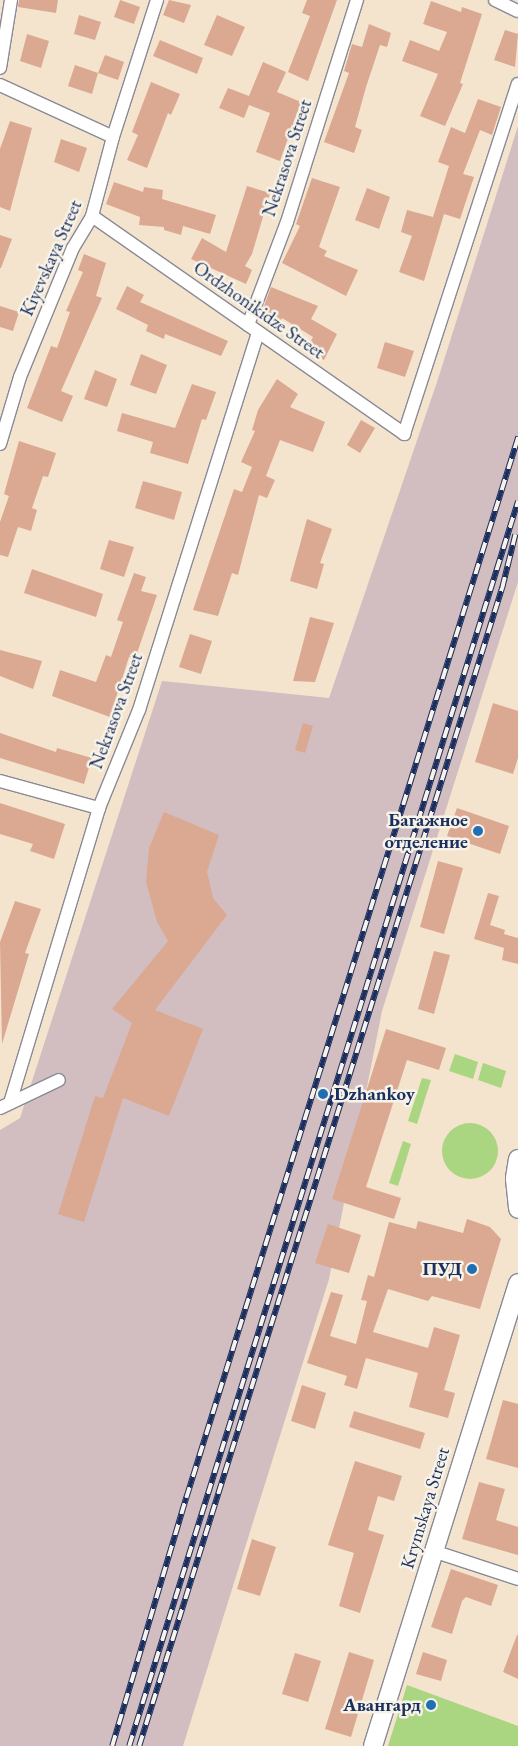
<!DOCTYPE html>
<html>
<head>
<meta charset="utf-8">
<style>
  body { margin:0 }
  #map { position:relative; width:518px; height:1746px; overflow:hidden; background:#f5e4cd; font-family:"EB Garamond",serif }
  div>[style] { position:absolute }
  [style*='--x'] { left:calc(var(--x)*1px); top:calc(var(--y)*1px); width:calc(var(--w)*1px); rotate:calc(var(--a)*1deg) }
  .industrial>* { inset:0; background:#d2bec1 }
  .green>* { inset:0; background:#aad581 }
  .round { border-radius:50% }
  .building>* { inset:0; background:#dba891 }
  .roads { filter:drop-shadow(1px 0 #888a96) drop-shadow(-1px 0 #888a96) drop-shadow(0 1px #888a96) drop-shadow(0 -1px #888a96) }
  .street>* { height:12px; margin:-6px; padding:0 6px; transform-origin:6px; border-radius:6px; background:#fff }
  .secondary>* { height:18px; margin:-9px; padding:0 9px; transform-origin:9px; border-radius:9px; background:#fff }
  .rail>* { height:5.5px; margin-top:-2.75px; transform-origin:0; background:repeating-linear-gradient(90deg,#f7f3e8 0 11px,#1b2f5e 0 22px); box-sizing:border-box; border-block:1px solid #1b2f5e }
  .dots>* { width:14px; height:14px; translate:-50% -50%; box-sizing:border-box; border:2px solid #f7f3e8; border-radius:50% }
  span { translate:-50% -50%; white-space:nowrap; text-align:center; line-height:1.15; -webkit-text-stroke:5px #f7f3e8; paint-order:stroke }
  .street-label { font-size:19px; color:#1b2f5e }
  .poi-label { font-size:19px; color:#1b2f5e; font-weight:700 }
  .right { translate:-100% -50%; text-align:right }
  .left { translate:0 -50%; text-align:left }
</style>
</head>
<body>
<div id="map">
  <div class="industrial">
    <div style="clip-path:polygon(518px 126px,518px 582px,382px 1011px,329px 1279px,183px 1746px,0 1746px,0 1130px,20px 1118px,162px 681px,329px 698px,438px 379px)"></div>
  </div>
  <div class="green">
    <div style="clip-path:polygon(455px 1054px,478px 1062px,473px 1079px,449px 1071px)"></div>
    <div style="clip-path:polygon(483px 1063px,506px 1071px,501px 1088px,478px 1080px)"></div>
    <div style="clip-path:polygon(422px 1078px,431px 1080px,417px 1124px,408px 1121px)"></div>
    <div class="round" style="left:442px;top:1123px;width:56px;height:56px"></div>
    <div style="clip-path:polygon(403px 1141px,411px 1144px,398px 1186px,389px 1183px)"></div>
    <div style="clip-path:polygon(407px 1685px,518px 1726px,518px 1746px,388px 1746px)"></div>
  </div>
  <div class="building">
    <div style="clip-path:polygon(19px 0,58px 0,56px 13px,18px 7px)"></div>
    <div style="clip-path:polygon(120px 0,140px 7px,134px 24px,114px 17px)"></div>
    <div style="clip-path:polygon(169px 0,191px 5px,184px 23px,163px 15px)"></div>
    <div style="clip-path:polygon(307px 0,337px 0,308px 81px,288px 72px,310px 16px,302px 13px)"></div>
    <div style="clip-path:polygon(431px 1px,461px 12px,462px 7px,482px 14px,460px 83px,463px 84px,445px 126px,420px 116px,438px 74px,402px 61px,410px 40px,439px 51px,447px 32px,423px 24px)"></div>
    <div style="clip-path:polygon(79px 15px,101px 22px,95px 40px,74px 34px)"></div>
    <div style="clip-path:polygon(217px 15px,245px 27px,232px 56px,204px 45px)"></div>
    <div style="clip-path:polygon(369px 24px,391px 33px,387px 47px,380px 45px,366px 87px,355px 127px,362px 130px,354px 153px,324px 142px,349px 73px,344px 71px,352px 44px,362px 47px)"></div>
    <div style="clip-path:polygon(505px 30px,518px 34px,515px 67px,494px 60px)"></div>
    <div style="clip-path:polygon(27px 34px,49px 41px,41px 68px,20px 61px)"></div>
    <div style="clip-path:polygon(160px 40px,203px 58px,197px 74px,153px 56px)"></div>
    <div style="clip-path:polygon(105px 55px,124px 62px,118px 80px,98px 73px)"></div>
    <div style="clip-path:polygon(263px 62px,286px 72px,277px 92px,301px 102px,280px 161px,256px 152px,270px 113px,249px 105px,244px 118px,219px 108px,228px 88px,249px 96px)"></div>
    <div style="clip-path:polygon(75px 65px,98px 73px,92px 94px,68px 86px)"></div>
    <div style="clip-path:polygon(151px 82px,180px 94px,171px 115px,168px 113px,147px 168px,127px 160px,138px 135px,132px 132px)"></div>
    <div style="clip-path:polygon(478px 99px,501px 107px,492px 135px,480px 130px,463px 174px,474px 177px,460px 219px,444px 214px,424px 281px,399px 272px,412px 236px,401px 232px,407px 210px,433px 217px,449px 166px,438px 162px,451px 127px,465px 133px)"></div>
    <div style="clip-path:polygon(10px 121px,32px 128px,10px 211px,0 207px,0 149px)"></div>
    <div style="clip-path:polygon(61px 139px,87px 148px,79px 172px,54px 162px)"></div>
    <div style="clip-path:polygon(312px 178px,340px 187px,319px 247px,327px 251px,324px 256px,358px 270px,346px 296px,282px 263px,300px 226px,296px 224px)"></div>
    <div style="clip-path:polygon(114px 182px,143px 192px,144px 187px,163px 190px,162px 199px,216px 215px,210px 234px,183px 226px,181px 235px,164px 230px,164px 227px,139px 225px,140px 217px,106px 204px)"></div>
    <div style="clip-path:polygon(247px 186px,270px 193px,252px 254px,245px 266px,252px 270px,246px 284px,191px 259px,202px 238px,226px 252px)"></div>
    <div style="clip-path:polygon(367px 188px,390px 197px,379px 229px,355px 220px)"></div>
    <div style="clip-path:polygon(0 235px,12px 239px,1px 268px,0 268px)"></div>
    <div style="clip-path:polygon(84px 254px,106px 263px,96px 296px,102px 298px,61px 391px,73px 396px,62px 422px,27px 408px,51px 346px,57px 348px,70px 312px,66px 311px,83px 272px,78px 270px)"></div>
    <div style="clip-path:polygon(127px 286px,144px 295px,140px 302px,228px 341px,221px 356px,165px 334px,164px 339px,146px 331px,148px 325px,116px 309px)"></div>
    <div style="clip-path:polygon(271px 287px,318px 306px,311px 319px,337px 334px,324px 360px,306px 350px,313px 337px,282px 318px,280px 324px,261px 314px)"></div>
    <div style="clip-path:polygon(0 306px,19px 312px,13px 331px,0 327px)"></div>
    <div style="clip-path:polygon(385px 342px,414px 351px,405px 377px,377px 368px)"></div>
    <div style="clip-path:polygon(141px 354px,167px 365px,156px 394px,130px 385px)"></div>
    <div style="clip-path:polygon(95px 370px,117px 379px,107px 407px,84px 399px)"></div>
    <div style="clip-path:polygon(277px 379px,298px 394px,290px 407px,325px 422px,313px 452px,280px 440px,266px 476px,275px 480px,267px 498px,259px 495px,238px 575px,232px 573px,218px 616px,193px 610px,234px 489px,242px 492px,252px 467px,241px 462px,255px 431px,252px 430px,258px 410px)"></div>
    <div style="clip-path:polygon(192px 384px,216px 392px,206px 420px,202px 419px,188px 464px,150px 453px,153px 442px,117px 431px,122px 413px,175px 428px)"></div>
    <div style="clip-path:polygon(361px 420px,375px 428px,360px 453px,347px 445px)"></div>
    <div style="clip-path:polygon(19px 441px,56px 453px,48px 477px,43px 476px,32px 508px,37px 510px,31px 531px,18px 527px,8px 557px,0 555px,0 522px,9px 496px,4px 494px)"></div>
    <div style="clip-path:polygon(143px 481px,182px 492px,174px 520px,135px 508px)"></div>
    <div style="clip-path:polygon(307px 519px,332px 529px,320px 563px,324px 564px,317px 589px,290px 581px)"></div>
    <div style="clip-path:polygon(109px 540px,134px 547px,124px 577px,100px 569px)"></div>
    <div style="clip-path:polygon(32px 569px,103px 594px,96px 617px,24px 593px)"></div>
    <div style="clip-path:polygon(134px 573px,146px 577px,141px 591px,157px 595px,135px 659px,129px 657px,110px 717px,52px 696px,60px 670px,96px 682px,106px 655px,111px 657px,123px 622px,117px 620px)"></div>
    <div style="clip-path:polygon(310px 617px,334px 623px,315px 682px,293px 681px)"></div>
    <div style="clip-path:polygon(190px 634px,212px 641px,201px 674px,179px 667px)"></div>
    <div style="clip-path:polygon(0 650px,42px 661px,33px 689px,0 676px)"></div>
    <div style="clip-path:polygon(493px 703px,518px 711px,518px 758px,513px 774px,475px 762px)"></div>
    <div style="clip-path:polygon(303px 723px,313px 726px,305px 753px,295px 750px)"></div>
    <div style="clip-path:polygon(0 733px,56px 752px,57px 748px,92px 758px,84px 784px,0 758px)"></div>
    <div style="clip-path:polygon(0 803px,65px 824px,54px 859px,30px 851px,33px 844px,0 834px)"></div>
    <div style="clip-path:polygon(457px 808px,509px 826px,500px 854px,447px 836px)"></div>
    <div style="clip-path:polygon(164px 812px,219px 835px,207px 872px,213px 898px,227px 915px,155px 1010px,203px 1029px,169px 1116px,123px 1098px,84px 1222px,58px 1214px,95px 1096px,103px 1098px,132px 1023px,112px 1009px,168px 941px,157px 922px,146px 882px,149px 848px)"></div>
    <div style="clip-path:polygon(438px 861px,463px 868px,444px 934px,420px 927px)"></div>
    <div style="clip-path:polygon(488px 893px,499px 896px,490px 925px,505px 930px,504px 934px,518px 938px,518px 964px,502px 960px,504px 948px,474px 939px)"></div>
    <div style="clip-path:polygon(15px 901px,41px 909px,25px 953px,29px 954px,2px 1044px,0 942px)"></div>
    <div style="clip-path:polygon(434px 951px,450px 955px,434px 1014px,418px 1009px)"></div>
    <div style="clip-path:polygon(386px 1029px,446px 1048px,439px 1070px,407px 1060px,366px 1187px,401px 1198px,394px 1219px,332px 1199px)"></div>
    <div style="clip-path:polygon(467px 1219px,490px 1227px,501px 1239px,480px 1309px,432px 1296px,428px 1301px,388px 1289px,373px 1332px,428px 1348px,434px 1327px,460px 1335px,444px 1390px,455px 1393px,448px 1418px,409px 1407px,418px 1373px,366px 1358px,357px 1389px,344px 1385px,347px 1376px,307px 1363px,331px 1292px,343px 1295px,330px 1336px,356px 1344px,367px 1301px,361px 1300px,368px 1275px,374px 1277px,389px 1222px,416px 1229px,418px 1221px,463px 1233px)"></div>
    <div style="clip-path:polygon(328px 1224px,361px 1235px,349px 1273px,315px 1263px)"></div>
    <div style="clip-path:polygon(302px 1385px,326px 1393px,315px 1429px,291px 1421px)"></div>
    <div style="clip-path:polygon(503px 1400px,518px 1404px,518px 1468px,486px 1459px)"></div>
    <div style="clip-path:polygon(354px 1411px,425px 1433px,420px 1449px,349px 1427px)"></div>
    <div style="clip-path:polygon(355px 1461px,402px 1476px,394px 1501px,378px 1496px,368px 1530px,384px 1535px,360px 1613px,339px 1606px,354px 1553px,328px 1545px)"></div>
    <div style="clip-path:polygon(479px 1482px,505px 1489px,496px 1520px,518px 1527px,518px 1555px,462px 1539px)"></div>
    <div style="clip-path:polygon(252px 1539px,276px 1547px,260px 1596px,237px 1589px)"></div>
    <div style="clip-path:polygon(451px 1569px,498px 1585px,491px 1606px,466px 1597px,462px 1601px,452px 1634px,431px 1627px)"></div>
    <div style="clip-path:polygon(517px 1635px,518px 1635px,518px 1679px,503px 1672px)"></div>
    <div style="clip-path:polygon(349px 1652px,374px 1660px,351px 1737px,325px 1729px)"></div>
    <div style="clip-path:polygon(423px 1652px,447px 1660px,441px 1681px,416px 1674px)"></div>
    <div style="clip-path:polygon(295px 1653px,321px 1661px,308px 1702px,282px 1694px)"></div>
  </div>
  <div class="roads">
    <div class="street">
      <div style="--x:495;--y:0;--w:25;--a:26"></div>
      <div style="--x:0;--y:68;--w:69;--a:-80.8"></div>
      <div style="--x:0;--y:85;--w:124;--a:24.7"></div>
      <div style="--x:92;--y:216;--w:381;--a:34.9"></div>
      <div style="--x:404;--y:434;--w:368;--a:-72"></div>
      <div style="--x:248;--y:325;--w:110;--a:-69.3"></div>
      <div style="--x:287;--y:222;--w:233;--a:-72.5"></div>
      <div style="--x:0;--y:444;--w:70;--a:-73.4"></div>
      <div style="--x:20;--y:377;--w:139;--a:-67.7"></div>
      <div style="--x:73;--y:248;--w:37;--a:-59"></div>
      <div style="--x:92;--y:216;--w:82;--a:-75.1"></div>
      <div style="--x:113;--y:137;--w:144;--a:-72.2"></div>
      <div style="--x:0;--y:781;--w:103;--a:15.3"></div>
      <div style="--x:10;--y:1103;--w:308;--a:-73.2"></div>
      <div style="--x:99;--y:808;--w:106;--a:-67.8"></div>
      <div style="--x:139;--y:710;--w:396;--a:-72.5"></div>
      <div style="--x:0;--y:1108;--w:65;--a:-25.4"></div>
      <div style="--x:433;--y:1551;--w:89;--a:18.2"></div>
    </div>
    <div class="secondary">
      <div style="--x:518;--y:1159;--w:20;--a:99"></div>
      <div style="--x:515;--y:1179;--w:30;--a:84"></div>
      <div style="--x:373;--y:1746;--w:485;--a:-72.6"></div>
    </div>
  </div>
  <div class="rail">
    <div style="--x:112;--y:1746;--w:259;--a:-73.4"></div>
    <div style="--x:186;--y:1498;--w:1112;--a:-72.62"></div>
    <div style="--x:129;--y:1746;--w:1304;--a:-72.65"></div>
    <div style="--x:139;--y:1746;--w:1214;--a:-72.6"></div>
    <div style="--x:502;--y:588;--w:55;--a:-76.2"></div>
  </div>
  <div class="dots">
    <div style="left:478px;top:831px;background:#1f6fb2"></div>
    <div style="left:323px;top:1094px;background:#1f6fb2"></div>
    <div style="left:472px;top:1269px;background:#1f6fb2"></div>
    <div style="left:431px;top:1705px;background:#1f6fb2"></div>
  </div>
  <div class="street-label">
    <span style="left:287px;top:158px;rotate:-72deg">Nekrasova Street</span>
    <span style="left:51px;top:258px;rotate:-66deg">Kiyevskaya Street</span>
    <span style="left:259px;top:310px;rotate:35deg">Ordzhonikidze Street</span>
    <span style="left:116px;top:711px;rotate:-70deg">Nekrasova Street</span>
    <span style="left:425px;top:1508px;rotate:-73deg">Krymskaya Street</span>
  </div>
  <div class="poi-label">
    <span class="right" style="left:468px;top:831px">Багажное<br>отделение</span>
    <span class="left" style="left:334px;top:1094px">Dzhankoy</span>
    <span class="right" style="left:462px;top:1269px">ПУД</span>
    <span class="right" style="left:421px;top:1705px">Авангард</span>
  </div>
</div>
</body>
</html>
